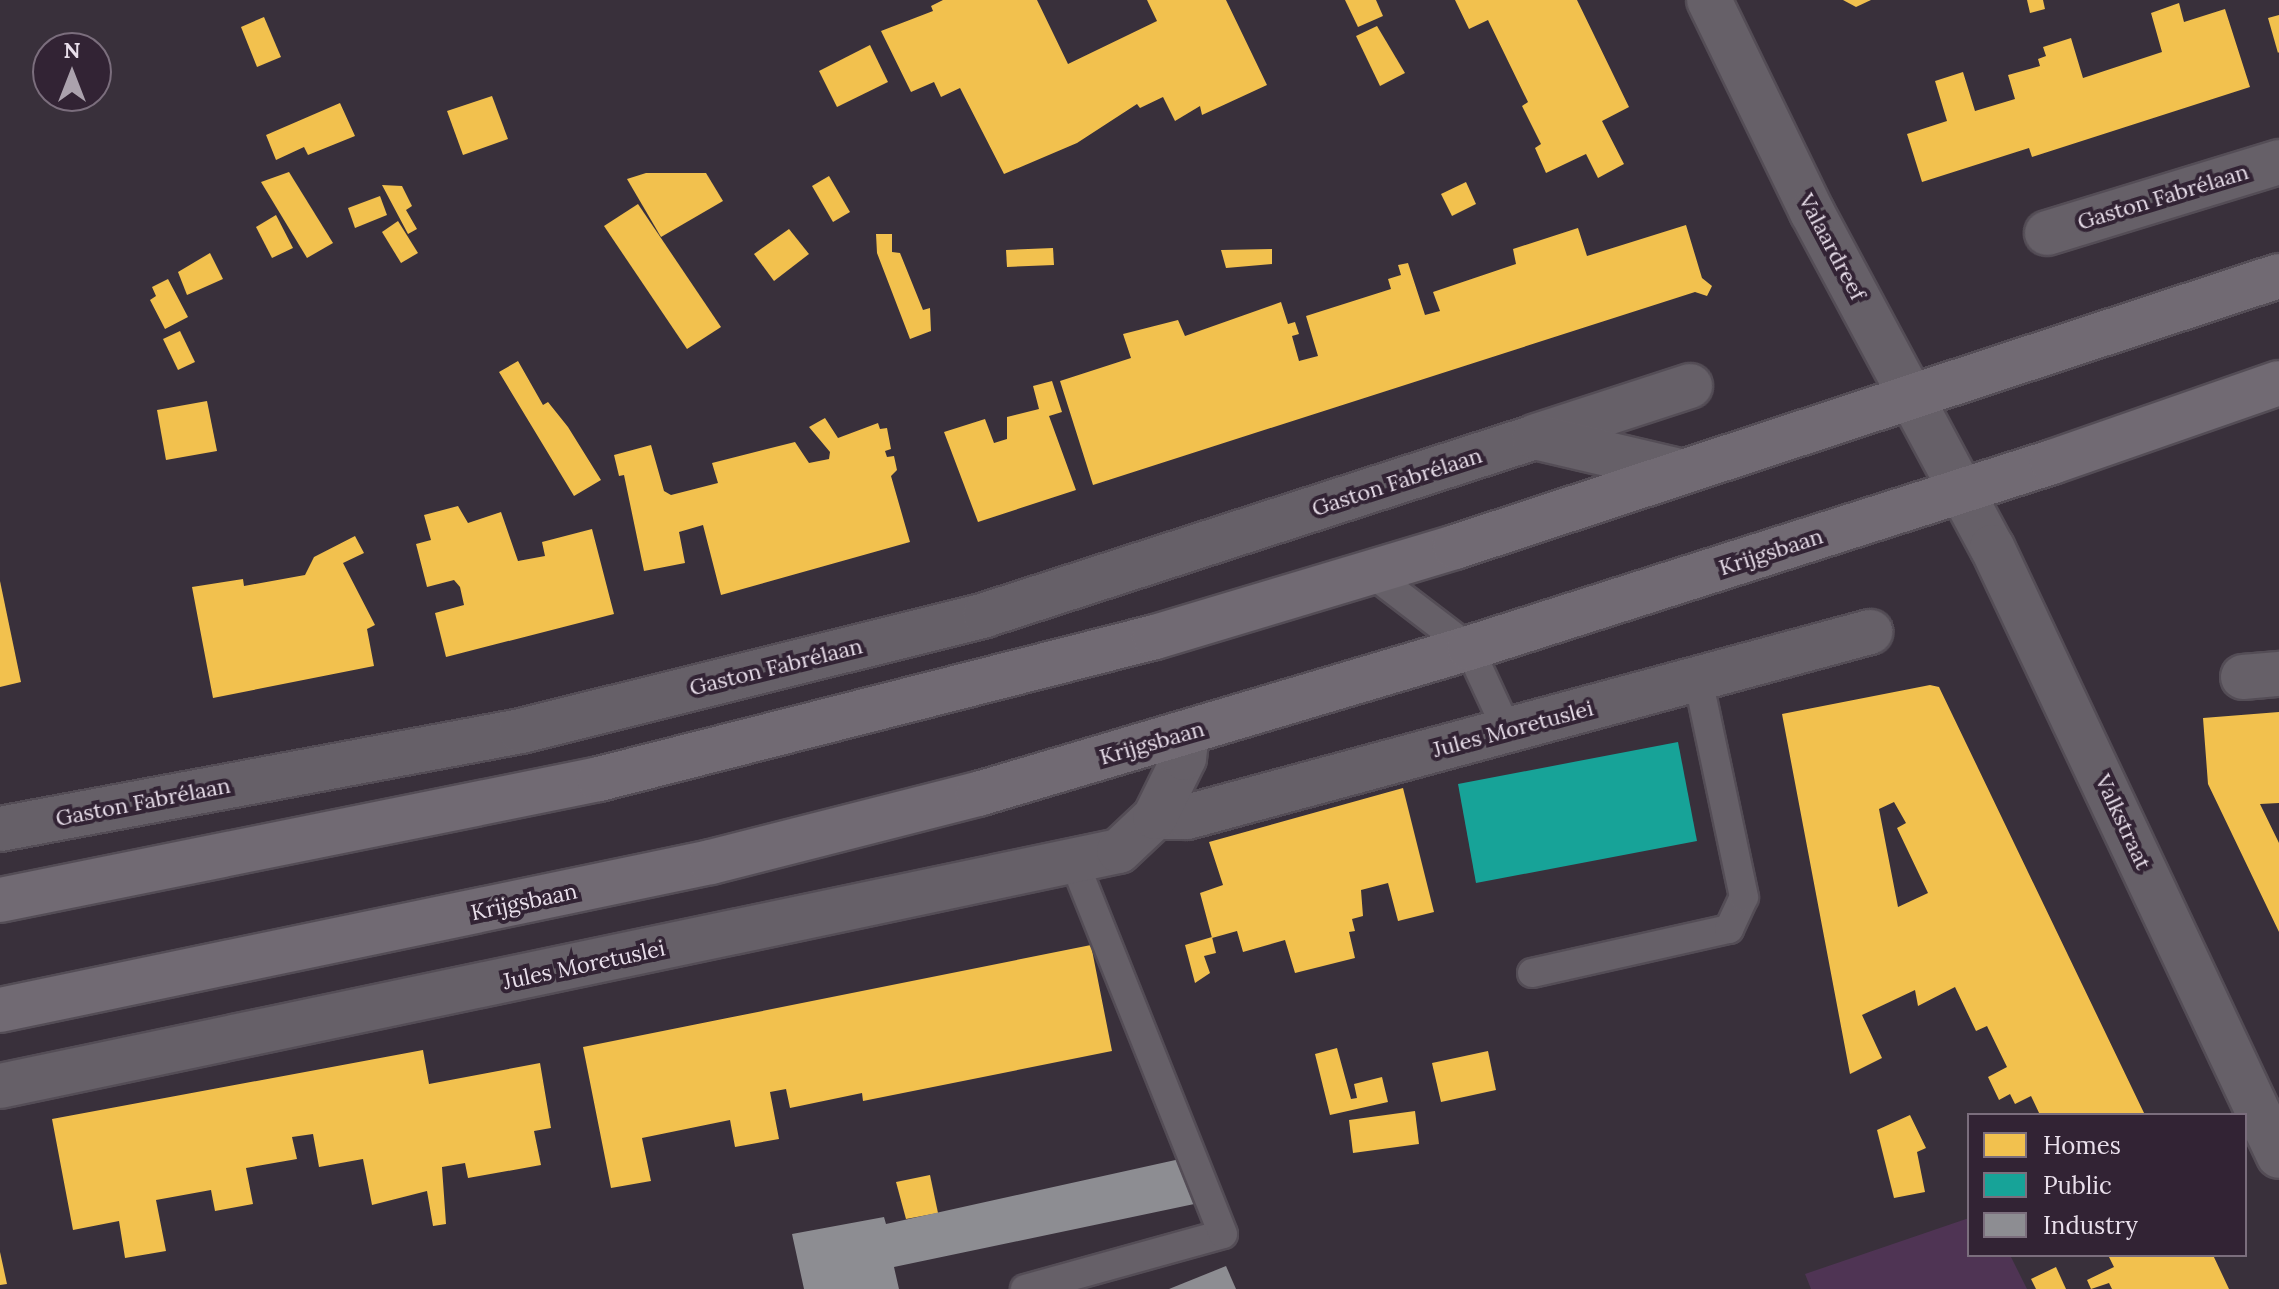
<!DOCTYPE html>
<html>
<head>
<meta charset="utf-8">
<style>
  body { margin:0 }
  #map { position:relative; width:2279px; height:1289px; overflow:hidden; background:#39303b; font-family:Lora,serif }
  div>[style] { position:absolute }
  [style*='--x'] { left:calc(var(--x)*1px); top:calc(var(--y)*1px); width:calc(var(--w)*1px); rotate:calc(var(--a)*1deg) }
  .green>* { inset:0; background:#4f3454 }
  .homes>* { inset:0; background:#f2c14e }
  .public>* { inset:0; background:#17a398 }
  .industry>* { inset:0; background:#8d8d92 }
  .roads { filter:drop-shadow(2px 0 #544d56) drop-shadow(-2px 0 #544d56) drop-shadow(0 2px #544d56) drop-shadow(0 -2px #544d56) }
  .service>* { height:28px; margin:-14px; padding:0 14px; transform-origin:14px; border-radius:14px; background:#666068 }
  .minor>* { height:44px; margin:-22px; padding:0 22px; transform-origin:22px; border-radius:22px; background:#666068 }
  .secondary>* { height:44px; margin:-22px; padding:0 22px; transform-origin:22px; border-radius:22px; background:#716a73 }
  span { translate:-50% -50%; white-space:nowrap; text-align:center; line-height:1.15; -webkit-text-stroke:8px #322334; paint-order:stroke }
  .street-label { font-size:22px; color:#e9dfeb }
  .legend { position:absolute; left:1967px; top:1113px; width:280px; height:144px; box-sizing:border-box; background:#322334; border:2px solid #7b6e7d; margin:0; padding:10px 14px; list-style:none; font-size:24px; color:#e9dfeb }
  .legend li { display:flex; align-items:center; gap:16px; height:40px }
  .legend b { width:40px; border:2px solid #7b6e7d }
  .north { position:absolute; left:32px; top:32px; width:80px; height:80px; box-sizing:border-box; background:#322334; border:2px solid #7b6e7d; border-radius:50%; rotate:0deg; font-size:22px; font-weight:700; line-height:32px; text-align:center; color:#e9dfeb }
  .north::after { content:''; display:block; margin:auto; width:28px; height:36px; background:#aba2ad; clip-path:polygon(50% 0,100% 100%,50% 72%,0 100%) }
</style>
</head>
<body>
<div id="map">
  <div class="green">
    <div style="clip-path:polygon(1969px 1218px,1969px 1255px,2010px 1255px,2027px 1289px,1811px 1289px,1805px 1274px)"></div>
  </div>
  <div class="homes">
    <div style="clip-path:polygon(943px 0,1037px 0,1068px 64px,1157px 21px,1147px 0,1226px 0,1267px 85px,1202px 115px,1200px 106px,1175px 121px,1163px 97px,1140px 108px,1137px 104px,1077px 143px,1004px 174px,960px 88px,941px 97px,934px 82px,911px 92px,881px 31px,933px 11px,931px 6px)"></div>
    <div style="clip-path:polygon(1345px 0,1376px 0,1383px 16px,1358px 27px)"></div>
    <div style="clip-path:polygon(1455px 0,1577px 0,1629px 107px,1602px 121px,1624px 164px,1598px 178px,1586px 154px,1546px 173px,1535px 148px,1541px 144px,1522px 106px,1528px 102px,1488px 20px,1469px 29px)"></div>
    <div style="clip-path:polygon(1843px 0,1871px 0,1856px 7px)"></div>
    <div style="clip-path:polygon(2027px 0,2043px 0,2045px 9px,2030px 13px)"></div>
    <div style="clip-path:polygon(2179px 3px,2184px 22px,2225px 9px,2250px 87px,2032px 157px,2029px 148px,1922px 182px,1907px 134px,1947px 121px,1935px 81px,1963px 72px,1975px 111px,2015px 99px,2008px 75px,2040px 66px,2038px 59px,2046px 56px,2043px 47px,2071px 38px,2083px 78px,2162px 52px,2151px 13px)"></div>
    <div style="clip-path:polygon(2279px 15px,2279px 52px,2278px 53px,2268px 18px)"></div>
    <div style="clip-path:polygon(264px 17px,281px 57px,257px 67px,241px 27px)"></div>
    <div style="clip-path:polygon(1377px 26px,1405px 73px,1380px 86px,1356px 36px)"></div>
    <div style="clip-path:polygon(870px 45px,888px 82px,837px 107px,819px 71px)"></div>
    <div style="clip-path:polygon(492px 96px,508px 139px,463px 155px,447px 111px)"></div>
    <div style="clip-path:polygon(340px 103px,355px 136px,308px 155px,304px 147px,276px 160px,266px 135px)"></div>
    <div style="clip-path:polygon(289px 172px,333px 243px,307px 258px,261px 182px)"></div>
    <div style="clip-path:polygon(646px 173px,706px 173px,723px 201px,661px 237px,627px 179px)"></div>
    <div style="clip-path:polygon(829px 176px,850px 212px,833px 222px,812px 186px)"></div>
    <div style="clip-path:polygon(1466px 182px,1476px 204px,1452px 216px,1441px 194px)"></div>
    <div style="clip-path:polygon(382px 185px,402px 186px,412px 206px,406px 210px,417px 229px,408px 234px)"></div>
    <div style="clip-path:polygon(380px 196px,387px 215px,355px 228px,348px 208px)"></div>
    <div style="clip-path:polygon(638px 204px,721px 327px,687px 349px,604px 226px)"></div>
    <div style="clip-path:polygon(276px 215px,293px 248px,272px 258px,256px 227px)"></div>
    <div style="clip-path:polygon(398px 221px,418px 253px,401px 263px,382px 232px)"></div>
    <div style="clip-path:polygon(1686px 225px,1702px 278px,1712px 286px,1707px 296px,1695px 292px,1093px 485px,1060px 381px,1131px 358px,1123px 334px,1178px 320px,1185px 336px,1281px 302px,1288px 324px,1295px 322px,1299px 334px,1292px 336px,1299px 361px,1318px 356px,1306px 316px,1391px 289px,1388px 279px,1401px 275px,1398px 265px,1408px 263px,1425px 315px,1440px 311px,1433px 292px,1516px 264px,1513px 249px,1578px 228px,1587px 256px)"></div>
    <div style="clip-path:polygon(789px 229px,809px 254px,774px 281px,754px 254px)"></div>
    <div style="clip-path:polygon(876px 234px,892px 234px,892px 252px,900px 253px,923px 310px,930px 308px,931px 331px,910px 339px,877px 253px)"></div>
    <div style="clip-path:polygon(1053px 248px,1054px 265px,1007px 267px,1006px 250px)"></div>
    <div style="clip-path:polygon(1272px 249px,1272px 264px,1226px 268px,1221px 250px)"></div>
    <div style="clip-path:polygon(210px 253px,223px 279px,187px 295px,178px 272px)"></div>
    <div style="clip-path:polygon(168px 279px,188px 317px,165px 329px,150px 300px,156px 296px,152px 287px)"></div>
    <div style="clip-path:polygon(180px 331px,195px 362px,178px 370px,163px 339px)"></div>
    <div style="clip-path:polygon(518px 361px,543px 405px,548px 402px,568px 427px,601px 480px,574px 496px,499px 372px)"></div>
    <div style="clip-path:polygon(1052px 381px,1062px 412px,1049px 416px,1076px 490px,978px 522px,944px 432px,985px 419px,994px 443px,1007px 439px,1007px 417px,1039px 409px,1033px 386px)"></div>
    <div style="clip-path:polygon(207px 401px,217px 451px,166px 460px,157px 410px)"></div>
    <div style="clip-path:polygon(825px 418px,838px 438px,878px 423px,880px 429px,887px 428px,891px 449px,885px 451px,887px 457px,894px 456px,897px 470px,891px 476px,910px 542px,721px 595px,703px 525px,679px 532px,685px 563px,644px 571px,624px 475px,619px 476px,614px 455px,651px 445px,664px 491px,671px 495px,718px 483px,712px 463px,795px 442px,809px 463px,829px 459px,830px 452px,809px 427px)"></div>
    <div style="clip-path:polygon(458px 506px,468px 523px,501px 512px,518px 561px,545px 556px,542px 542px,592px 529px,614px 614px,446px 657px,435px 613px,464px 605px,460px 587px,454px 580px,427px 587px,416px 544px,431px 540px,424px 515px)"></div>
    <div style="clip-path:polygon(355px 536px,364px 553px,343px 563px,375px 625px,367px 629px,374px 666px,213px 698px,192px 587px,243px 579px,244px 586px,305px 575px,314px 557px)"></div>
    <div style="clip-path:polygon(0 581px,21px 682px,0 687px)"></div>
    <div style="clip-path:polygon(evenodd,1930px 685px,1939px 687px,2145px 1115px,2040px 1115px,2031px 1096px,2015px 1104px,2010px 1094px,1999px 1100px,1988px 1077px,2007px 1067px,1987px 1026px,1976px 1031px,1955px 987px,1918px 1006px,1915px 990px,1862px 1015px,1882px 1058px,1850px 1074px,1782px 714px,1930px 685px,1894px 802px,1906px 823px,1897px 828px,1928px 893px,1898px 907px,1879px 809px,1894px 802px)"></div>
    <div style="clip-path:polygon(2279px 712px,2279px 803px,2260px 804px,2279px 843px,2279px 932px,2208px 784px,2203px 718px)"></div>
    <div style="clip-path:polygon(1403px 788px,1434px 912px,1398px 921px,1388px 883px,1361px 890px,1363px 916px,1352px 919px,1355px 931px,1349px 932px,1355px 958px,1295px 973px,1285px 940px,1243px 952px,1237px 931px,1212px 938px,1200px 893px,1223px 885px,1209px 842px)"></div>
    <div style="clip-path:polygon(1212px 937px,1216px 953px,1204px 956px,1210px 973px,1195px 983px,1185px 945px)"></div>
    <div style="clip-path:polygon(1091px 945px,1112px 1051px,863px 1101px,862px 1093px,790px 1108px,786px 1089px,770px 1092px,779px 1139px,735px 1147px,730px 1120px,642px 1138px,651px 1181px,611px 1188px,583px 1047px)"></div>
    <div style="clip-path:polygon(1337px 1048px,1351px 1099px,1357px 1098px,1354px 1084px,1382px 1077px,1388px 1102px,1330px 1115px,1315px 1054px)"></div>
    <div style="clip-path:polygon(423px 1050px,429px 1084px,540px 1063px,551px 1128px,534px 1131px,541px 1165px,468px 1178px,465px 1163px,442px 1167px,446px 1224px,433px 1226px,427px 1191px,372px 1205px,363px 1159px,319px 1167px,313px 1134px,292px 1137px,297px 1159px,246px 1168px,253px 1204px,215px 1211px,211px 1190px,156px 1200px,166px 1251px,125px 1258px,119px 1221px,73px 1230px,52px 1119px)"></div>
    <div style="clip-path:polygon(1488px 1051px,1496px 1090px,1441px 1102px,1432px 1063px)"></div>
    <div style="clip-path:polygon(1415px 1111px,1419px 1144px,1353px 1153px,1349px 1120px)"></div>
    <div style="clip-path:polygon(1910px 1115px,1926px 1148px,1917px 1152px,1925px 1192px,1894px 1198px,1877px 1130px)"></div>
    <div style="clip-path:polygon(930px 1175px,938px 1213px,906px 1219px,896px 1182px)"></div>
    <div style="clip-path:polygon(0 1252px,7px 1284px,0 1285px)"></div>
    <div style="clip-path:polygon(2108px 1255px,2213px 1255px,2229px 1289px,2112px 1289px,2109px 1283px,2091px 1289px,2087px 1280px,2114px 1267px)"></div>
    <div style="clip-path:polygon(2056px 1267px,2066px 1289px,2036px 1289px,2031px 1279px)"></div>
  </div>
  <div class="public">
    <div style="clip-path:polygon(1678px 742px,1697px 841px,1476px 883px,1458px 784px)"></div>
  </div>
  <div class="industry">
    <div style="clip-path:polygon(1180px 1159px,1199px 1203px,894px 1267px,899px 1289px,804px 1289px,792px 1234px,884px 1217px,886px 1224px)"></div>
    <div style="clip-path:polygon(1226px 1266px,1236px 1289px,1169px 1289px)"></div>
  </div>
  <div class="roads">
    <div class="service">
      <div style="--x:1371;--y:573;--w:123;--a:37.4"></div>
      <div style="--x:1469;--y:648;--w:90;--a:65.1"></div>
      <div style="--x:1532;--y:973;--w:202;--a:-12.6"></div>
      <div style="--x:1729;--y:929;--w:35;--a:-65"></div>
      <div style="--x:1744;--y:897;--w:223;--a:-101.9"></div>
      <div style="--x:1025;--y:1289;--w:205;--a:-15.5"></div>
      <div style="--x:1223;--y:1234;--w:402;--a:-111.8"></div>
    </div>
    <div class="minor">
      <div style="--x:1709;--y:0;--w:236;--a:64.1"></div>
      <div style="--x:1812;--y:212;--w:380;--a:61.8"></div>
      <div style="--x:1992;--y:547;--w:673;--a:64.77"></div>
      <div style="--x:2047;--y:233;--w:243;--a:-17"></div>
      <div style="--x:1536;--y:436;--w:162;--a:-18"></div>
      <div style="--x:2243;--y:677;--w:36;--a:-5"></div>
      <div style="--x:1155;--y:817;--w:32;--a:0"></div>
      <div style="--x:1187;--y:817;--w:708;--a:-15.16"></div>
      <div style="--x:0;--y:829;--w:530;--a:-10.65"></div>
      <div style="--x:521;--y:731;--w:478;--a:-14"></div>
      <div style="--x:985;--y:615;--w:578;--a:-17.93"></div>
      <div style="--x:1535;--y:437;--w:149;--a:13.2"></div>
      <div style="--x:0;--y:1086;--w:1143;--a:-11.86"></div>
      <div style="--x:1119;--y:851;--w:50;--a:-43.4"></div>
      <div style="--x:1155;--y:817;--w:66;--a:-63.8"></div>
      <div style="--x:1184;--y:758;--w:25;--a:-83"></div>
    </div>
    <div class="secondary">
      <div style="--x:0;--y:900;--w:611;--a:-11.42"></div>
      <div style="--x:599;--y:779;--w:574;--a:-14.33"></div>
      <div style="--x:1155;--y:637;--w:313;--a:-16.7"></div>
      <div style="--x:1455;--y:547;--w:867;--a:-18.21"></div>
      <div style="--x:0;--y:1010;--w:726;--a:-11.76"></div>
      <div style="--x:711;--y:862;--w:276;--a:-14.3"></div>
      <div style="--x:978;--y:794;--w:512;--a:-16.56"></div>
      <div style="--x:1469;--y:648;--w:612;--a:-17.69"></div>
      <div style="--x:2052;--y:462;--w:240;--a:-19.2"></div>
    </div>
  </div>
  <div class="street-label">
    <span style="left:2163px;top:197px;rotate:-17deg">Gaston Fabrélaan</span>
    <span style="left:1832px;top:247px;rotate:62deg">Valaardreef</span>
    <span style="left:1397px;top:482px;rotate:-18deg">Gaston Fabrélaan</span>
    <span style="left:1771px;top:552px;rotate:-18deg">Krijgsbaan</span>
    <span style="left:776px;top:667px;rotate:-14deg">Gaston Fabrélaan</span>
    <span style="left:1513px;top:729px;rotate:-15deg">Jules Moretuslei</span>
    <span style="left:1152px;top:743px;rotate:-16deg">Krijgsbaan</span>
    <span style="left:143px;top:802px;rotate:-11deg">Gaston Fabrélaan</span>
    <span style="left:2123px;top:822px;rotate:65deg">Valkstraat</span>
    <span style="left:524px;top:902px;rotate:-12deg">Krijgsbaan</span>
    <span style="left:584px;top:965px;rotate:-12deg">Jules Moretuslei</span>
  </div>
  <ul class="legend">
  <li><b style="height:22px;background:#f2c14e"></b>Homes</li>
  <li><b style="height:22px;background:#17a398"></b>Public</li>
  <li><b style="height:22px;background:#8d8d92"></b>Industry</li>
  </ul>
  <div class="north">N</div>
</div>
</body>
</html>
